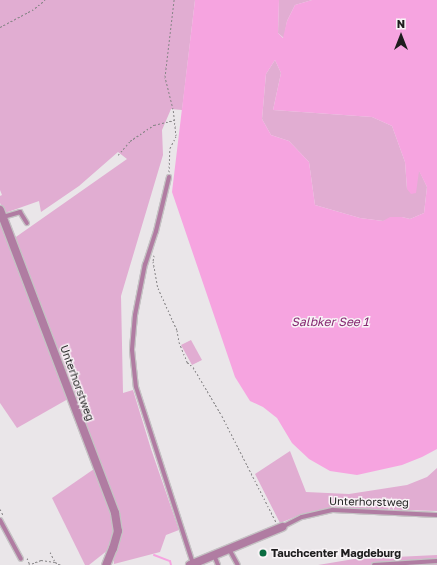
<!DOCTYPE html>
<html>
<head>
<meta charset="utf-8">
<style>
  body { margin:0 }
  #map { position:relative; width:437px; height:565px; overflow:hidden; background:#eae6e9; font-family:"Golos Text",sans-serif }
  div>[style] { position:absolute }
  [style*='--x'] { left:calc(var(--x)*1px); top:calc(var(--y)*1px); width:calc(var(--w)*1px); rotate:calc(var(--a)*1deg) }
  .green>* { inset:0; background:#e1add2 }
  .water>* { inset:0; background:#f6a4e0 }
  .stream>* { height:2px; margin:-1px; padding:0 1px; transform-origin:1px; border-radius:1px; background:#f6a4e0 }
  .path>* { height:1px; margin-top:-0.5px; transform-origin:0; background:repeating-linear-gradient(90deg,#878587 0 2px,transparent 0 4px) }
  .roads { filter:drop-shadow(1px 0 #c5c2c4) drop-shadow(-1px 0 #c5c2c4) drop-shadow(0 1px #c5c2c4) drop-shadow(0 -1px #c5c2c4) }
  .lane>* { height:4px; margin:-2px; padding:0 2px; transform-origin:2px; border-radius:2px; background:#b07ca2 }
  .street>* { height:8px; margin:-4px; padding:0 4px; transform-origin:4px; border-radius:4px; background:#b07ca2 }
  .dots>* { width:11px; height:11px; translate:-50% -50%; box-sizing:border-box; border:2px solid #f8f3f6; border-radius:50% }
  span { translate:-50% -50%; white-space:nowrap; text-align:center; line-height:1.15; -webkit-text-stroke:3px #f8f3f6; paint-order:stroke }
  .street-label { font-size:11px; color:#1e1d1e }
  .poi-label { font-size:11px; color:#1e1d1e; font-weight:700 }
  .left { translate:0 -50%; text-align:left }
  .water-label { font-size:12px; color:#872a73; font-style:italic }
  .north { position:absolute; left:381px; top:16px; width:40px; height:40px; -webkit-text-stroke:3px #f8f3f6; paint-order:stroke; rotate:0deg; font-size:11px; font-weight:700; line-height:16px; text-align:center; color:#1e1d1e }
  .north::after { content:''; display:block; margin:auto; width:14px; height:18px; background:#1e1d1e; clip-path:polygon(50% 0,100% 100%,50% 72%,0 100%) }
</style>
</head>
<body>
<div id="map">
  <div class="green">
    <div style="clip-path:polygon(0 0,195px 0,182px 110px,171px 109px,162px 130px,163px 155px,121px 296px,123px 393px,133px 390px,151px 449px,179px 530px,166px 535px,160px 552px,114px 564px,113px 555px,121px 530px,13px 239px,127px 159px,118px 152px,79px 186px,41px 212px,39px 201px,5px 213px,0 203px,0 196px,2px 195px,0 190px)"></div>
    <div style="clip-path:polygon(279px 0,312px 0,295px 5px,287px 21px,284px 38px,278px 33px)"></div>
    <div style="clip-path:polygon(275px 60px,281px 73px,273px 110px,372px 117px,392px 126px,405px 162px,407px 189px,419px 170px,427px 187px,424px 213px,410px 219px,402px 217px,383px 221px,360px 218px,315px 205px,309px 162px,289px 141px,271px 135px,262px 119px,266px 74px)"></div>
    <div style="clip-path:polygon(0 222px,68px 399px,17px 428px,0 403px)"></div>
    <div style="clip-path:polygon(191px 340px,202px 360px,192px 365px,181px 345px)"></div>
    <div style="clip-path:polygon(290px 451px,306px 492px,349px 494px,407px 485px,427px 477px,437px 468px,437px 511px,333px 508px,300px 515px,280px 523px,255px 474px)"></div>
    <div style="clip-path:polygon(94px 469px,112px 513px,115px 534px,108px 550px,89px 565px,85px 565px,52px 498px)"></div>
    <div style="clip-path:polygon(437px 555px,437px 565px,318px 565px,354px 559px)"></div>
  </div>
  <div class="water">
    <div style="clip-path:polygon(evenodd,195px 0,279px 0,278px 33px,283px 38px,287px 21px,295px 5px,312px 0,437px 0,437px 449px,422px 457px,402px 465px,357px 475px,330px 471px,309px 459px,292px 443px,277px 418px,263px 407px,250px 401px,235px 377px,172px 192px,195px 0,275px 60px,281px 73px,273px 110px,372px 117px,392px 126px,405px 162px,407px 189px,411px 194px,416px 193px,419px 171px,427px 187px,424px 213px,410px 219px,402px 217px,390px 217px,383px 221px,360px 218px,315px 205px,309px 162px,289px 141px,271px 135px,262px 119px,266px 74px,275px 60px)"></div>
  </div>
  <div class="stream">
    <div style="--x:154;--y:555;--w:17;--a:21"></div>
    <div style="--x:170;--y:561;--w:4;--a:76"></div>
  </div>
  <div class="path">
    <div style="--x:0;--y:27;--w:40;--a:-28"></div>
    <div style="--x:35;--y:8;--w:13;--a:-39"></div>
    <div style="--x:118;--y:155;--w:18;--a:-49"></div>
    <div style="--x:130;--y:141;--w:29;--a:-34"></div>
    <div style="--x:154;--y:125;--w:21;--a:-14"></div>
    <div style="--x:169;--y:172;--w:24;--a:-88"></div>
    <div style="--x:170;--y:148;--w:13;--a:-63"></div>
    <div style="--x:176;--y:136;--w:27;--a:-96"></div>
    <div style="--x:173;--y:109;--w:33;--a:-104"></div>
    <div style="--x:165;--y:77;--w:78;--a:-83.3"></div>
    <div style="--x:154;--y:255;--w:6;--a:99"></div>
    <div style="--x:153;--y:261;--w:27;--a:80"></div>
    <div style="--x:158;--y:288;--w:46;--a:65.7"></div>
    <div style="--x:177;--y:330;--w:12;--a:81"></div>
    <div style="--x:179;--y:342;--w:22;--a:68"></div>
    <div style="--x:187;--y:362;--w:8;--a:40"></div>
    <div style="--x:193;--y:367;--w:57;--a:59.4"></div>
    <div style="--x:222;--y:416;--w:119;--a:63"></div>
    <div style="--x:0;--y:509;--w:7;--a:63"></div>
    <div style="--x:50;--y:552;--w:11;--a:63"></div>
    <div style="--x:27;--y:558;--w:8;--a:67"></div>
    <div style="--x:28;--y:565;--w:14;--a:-21"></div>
    <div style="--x:41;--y:560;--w:14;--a:8"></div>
    <div style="--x:55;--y:562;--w:7;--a:27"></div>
  </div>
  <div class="roads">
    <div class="lane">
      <div style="--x:169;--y:177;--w:56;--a:103.5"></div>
      <div style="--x:156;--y:231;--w:35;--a:108"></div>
      <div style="--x:145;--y:264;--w:52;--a:101.1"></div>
      <div style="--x:135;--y:315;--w:35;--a:95"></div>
      <div style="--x:132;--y:350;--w:37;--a:84"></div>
      <div style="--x:136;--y:387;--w:185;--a:72.1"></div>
      <div style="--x:3;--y:217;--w:18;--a:-16"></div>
      <div style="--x:20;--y:212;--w:13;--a:58"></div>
      <div style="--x:0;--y:520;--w:44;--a:61.7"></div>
      <div style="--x:282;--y:527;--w:22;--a:-27"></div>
      <div style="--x:302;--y:517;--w:32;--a:-13"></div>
      <div style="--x:333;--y:510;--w:104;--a:2.8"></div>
      <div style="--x:229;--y:549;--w:18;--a:61"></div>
      <div style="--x:214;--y:555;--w:11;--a:68"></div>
      <div style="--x:374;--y:565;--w:63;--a:-3.6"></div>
    </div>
    <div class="street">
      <div style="--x:0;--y:210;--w:324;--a:69.2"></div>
      <div style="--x:115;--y:513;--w:18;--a:81"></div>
      <div style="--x:118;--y:531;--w:18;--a:106"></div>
      <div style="--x:113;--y:548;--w:18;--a:112"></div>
      <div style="--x:190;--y:565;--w:100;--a:-22.4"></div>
    </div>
  </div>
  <div class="dots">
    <div style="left:263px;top:553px;background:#0a6c41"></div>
  </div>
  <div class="street-label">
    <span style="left:77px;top:383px;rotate:70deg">Unterhorstweg</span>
    <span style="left:369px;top:502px;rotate:1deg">Unterhorstweg</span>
  </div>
  <div class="poi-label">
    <span class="left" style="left:271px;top:553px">Tauchcenter Magdeburg</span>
  </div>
  <div class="water-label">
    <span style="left:330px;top:322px">Salbker See 1</span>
  </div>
  <div class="north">N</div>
</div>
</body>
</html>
